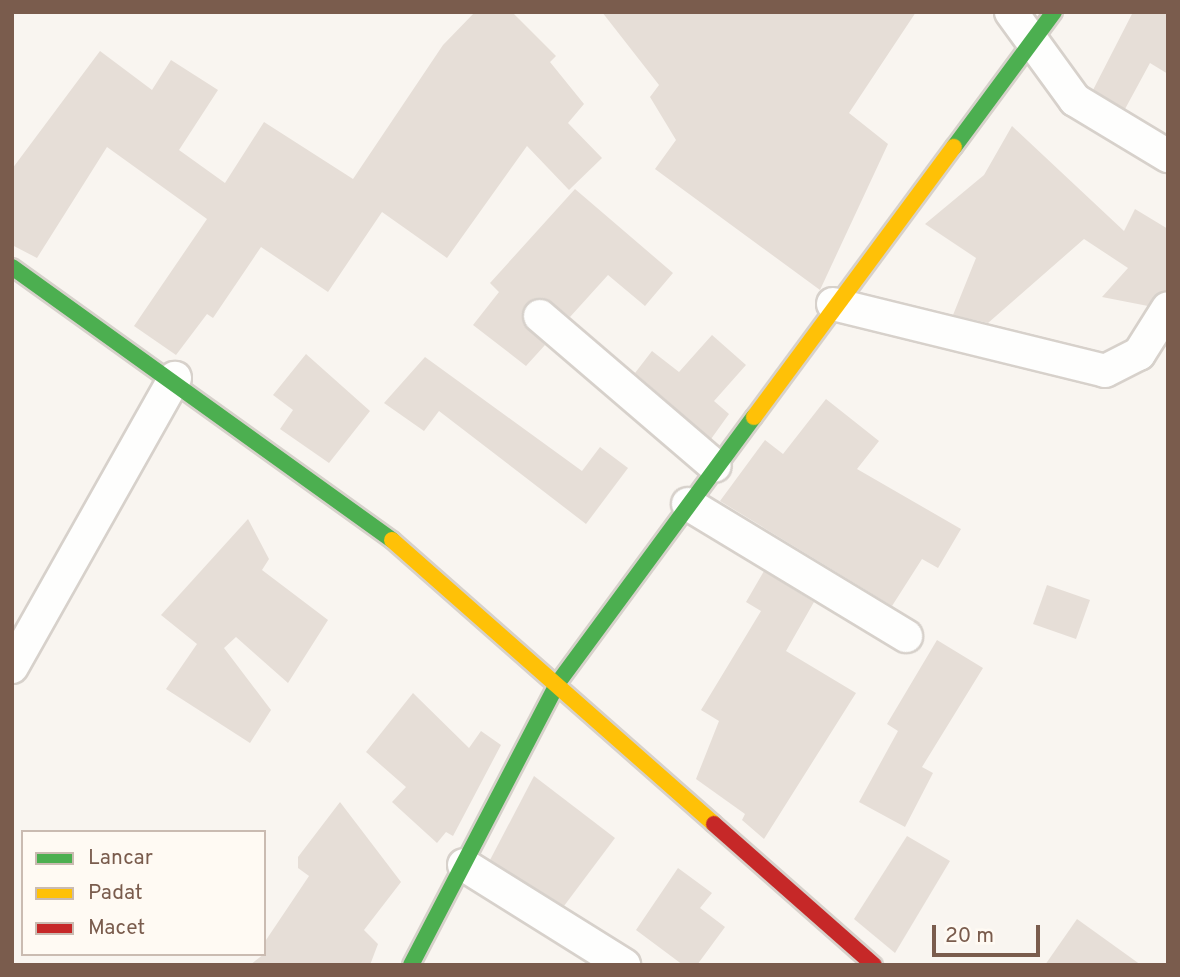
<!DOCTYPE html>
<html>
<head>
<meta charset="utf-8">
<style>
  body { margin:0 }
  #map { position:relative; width:1180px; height:977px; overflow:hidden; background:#f9f5f0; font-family:Overpass,sans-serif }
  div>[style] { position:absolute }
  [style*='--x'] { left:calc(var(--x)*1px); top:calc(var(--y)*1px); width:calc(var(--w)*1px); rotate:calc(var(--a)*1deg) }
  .building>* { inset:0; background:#e6ded7 }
  .roads { filter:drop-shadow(2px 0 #d7d1cb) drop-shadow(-2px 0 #d7d1cb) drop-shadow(0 2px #d7d1cb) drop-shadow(0 -2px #d7d1cb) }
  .street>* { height:32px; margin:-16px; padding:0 16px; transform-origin:16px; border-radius:16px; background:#fefefd }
  .fast>* { height:16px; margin:-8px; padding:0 8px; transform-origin:8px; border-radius:8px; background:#4caf50 }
  .slow>* { height:16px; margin:-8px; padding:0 8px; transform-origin:8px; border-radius:8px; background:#ffc107 }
  .jam>* { height:16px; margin:-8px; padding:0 8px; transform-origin:8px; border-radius:8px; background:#c62828 }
  span { translate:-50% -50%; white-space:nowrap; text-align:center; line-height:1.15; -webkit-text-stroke:6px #fffaf3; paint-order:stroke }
  .frame { position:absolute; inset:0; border:14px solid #7a5c4d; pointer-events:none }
  .legend { position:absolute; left:21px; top:830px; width:245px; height:126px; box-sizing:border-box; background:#fffaf3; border:2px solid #cabbb1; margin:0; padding:9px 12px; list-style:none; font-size:21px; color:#7a5c4d }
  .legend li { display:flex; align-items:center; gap:14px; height:35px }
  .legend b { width:35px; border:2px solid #cabbb1 }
  .scale { position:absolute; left:932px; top:925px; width:108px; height:32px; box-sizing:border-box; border:4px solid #7a5c4d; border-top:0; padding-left:9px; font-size:21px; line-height:24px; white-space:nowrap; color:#7a5c4d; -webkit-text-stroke:5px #fffaf3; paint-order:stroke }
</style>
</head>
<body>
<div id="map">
  <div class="building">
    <div style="clip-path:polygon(475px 12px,512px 12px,556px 56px,550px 62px,584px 104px,568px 123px,602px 158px,569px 190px,527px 146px,447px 258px,382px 212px,328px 292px,261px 247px,213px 318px,207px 314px,176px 355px,134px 326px,207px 219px,107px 147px,37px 258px,12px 245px,12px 169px,100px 51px,152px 90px,171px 60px,218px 90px,179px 150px,225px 183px,264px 122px,353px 179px,443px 45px)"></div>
    <div style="clip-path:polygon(602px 12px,916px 12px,849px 113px,888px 144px,820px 290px,655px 169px,676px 140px,650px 97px,659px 85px)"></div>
    <div style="clip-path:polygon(1133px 12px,1168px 12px,1168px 74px,1150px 63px,1125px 109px,1093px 90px)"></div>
    <div style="clip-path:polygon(1012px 126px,1124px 231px,1135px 209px,1168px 229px,1168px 290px,1148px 306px,1102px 297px,1128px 268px,1084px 239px,988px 323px,953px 315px,976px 258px,925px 224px,984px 175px)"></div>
    <div style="clip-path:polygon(575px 189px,673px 273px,645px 306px,608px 275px,570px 317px,551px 302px,533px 299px,523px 321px,545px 345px,526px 366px,473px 325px,499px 292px,490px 283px)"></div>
    <div style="clip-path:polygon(712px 335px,746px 365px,714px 401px,729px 414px,711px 439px,635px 373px,652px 351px,679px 372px)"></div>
    <div style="clip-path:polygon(306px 354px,370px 411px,329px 463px,280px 429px,293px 410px,273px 395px)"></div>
    <div style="clip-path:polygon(425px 357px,582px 471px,600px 447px,628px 468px,586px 524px,439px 411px,424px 431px,384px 403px)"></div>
    <div style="clip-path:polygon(826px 399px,879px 441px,857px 469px,961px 529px,938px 568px,922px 559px,892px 606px,720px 501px,765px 440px,783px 454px)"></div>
    <div style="clip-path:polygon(248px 519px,269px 559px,262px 570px,328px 620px,288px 683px,236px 637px,224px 648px,271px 710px,250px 743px,166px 689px,197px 644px,161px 615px)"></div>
    <div style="clip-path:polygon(764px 571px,814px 602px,786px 651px,856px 693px,764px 839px,742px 820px,745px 814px,696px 779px,719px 721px,701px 710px,761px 611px,746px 602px)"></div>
    <div style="clip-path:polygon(1047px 585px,1090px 600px,1076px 639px,1033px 624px)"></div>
    <div style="clip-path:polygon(937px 640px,983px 668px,922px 767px,933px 773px,905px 827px,859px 802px,898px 731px,887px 724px)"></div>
    <div style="clip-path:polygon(413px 693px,469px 748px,481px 731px,501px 745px,453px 836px,446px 832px,437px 843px,392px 802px,406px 787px,366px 752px)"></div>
    <div style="clip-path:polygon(534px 776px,615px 838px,564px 906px,490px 860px)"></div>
    <div style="clip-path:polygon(340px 802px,401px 882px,364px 930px,378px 944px,370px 965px,250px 965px,264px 954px,264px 943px,309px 876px,298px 868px,298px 857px)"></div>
    <div style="clip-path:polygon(907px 836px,950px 861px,895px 953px,854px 919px)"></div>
    <div style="clip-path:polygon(678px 868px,712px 893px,700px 908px,725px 927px,697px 965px,683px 965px,636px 930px)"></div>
    <div style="clip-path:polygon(1077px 919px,1141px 965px,1045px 965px)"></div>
  </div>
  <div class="roads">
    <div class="street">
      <div style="--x:1011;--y:12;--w:109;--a:54"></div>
      <div style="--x:1075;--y:100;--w:109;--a:31.1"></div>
      <div style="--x:833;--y:304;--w:280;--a:13.8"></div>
      <div style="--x:1105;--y:371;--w:38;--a:-27"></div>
      <div style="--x:1139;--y:354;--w:54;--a:-57.8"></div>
      <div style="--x:540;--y:316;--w:230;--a:40.6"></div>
      <div style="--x:688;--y:504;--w:255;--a:31.2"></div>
      <div style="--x:12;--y:667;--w:332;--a:-60.6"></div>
      <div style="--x:464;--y:865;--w:189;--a:32"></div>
    </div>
    <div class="fast">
      <div style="--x:954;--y:147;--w:168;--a:-53.5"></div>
      <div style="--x:12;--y:267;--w:468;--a:35.7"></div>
      <div style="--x:411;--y:965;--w:317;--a:-62.5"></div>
      <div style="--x:557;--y:684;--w:332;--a:-53.6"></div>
    </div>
    <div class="slow">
      <div style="--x:754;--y:417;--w:336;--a:-53.5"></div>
      <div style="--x:392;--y:540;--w:429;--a:41.4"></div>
    </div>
    <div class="jam">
      <div style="--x:714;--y:824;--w:213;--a:41.4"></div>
    </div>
  </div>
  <div class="frame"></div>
  <ul class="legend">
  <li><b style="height:9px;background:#4caf50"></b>Lancar</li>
  <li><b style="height:9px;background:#ffc107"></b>Padat</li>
  <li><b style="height:9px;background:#c62828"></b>Macet</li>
  </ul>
  <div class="scale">20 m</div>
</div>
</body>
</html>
